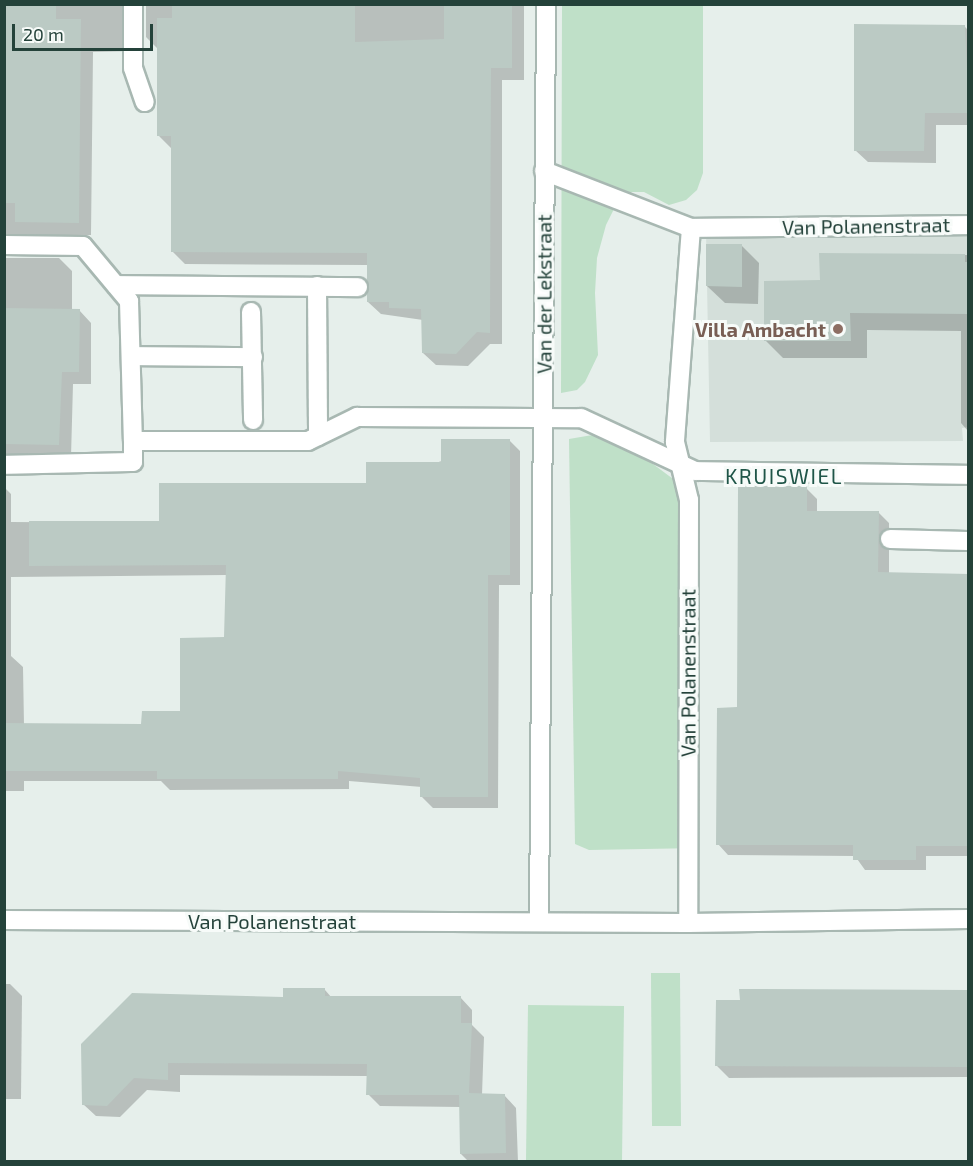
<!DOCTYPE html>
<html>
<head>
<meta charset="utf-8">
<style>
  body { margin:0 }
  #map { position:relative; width:973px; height:1166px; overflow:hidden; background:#e6efeb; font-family:"Exo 2",sans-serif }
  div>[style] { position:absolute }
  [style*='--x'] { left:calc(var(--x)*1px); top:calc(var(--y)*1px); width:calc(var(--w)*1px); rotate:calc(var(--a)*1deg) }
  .built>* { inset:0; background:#d4dfda }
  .green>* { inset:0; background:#bfe0c8 }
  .shadow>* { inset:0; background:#0003 }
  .building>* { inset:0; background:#bbcac4 }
  .roads { filter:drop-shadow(2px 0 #a8b8b2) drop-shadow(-2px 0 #a8b8b2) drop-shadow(0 2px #a8b8b2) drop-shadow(0 -2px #a8b8b2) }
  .lane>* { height:18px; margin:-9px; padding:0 9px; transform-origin:9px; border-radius:9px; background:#fff }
  .street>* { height:18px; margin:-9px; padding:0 9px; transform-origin:9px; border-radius:9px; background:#fff }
  .dots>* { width:16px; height:16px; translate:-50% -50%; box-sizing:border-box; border:3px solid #f7fbf9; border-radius:50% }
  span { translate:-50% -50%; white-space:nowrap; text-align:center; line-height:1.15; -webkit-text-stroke:6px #f7fbf9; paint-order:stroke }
  .street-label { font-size:20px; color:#24423a }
  .education-label { font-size:20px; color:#785e54; font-weight:700 }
  .right { translate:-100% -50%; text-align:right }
  .neighbourhood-label { font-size:21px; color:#1f5548; letter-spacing:1.5px }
  .frame { position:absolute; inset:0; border:6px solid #24423a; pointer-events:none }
  .scale { position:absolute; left:12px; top:24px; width:141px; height:27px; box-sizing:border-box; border:3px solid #24423a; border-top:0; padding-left:8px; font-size:18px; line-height:21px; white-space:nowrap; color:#24423a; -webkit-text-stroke:4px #f7fbf9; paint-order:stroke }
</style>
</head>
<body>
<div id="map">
  <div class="built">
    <div style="clip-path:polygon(968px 230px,968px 427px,962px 428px,963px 441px,710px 442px,706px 231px)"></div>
  </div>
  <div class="green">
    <div style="clip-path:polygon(562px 5px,703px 5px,703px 173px,697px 190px,686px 200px,669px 205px,644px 192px,632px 192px,619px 199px,606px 225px,597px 258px,595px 293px,598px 355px,585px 382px,577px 390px,561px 393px)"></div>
    <div style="clip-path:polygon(610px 432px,700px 499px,699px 848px,589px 850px,575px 844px,569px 439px)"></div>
    <div style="clip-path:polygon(651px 973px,680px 973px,681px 1126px,652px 1126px)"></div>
    <div style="clip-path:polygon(528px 1005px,624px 1006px,622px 1161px,526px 1161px)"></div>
  </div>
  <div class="shadow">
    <div style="clip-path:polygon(4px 4px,145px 4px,134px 16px,134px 51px,93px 52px,91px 235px,72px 235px,72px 246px,16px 246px,4px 257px)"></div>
    <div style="clip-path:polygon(146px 4px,524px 4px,524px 80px,502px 80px,502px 344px,490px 344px,468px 366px,436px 365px,423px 353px,423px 320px,381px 314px,368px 302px,369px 265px,185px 264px,172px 251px,171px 148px,159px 136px,159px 50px,146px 37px)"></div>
    <div style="clip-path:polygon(964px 26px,968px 30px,968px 125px,936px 125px,936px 163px,868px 162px,855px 150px)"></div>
    <div style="clip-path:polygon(741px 245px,759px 263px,758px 304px,725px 303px,707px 286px)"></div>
    <div style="clip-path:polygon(821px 255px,968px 255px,968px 431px,961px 423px,961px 331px,867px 330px,867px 358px,783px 358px,765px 340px,821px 282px)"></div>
    <div style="clip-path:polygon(4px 258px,59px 258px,72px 271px,72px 310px,79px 310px,91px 323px,91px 384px,73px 384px,71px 457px,4px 454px)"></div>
    <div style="clip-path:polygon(evenodd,509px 440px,520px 451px,520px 585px,499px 585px,498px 808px,433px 808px,422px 797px,422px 787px,349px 781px,349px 789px,170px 790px,161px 781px,24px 781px,24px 791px,4px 791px,4px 487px,11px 494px,11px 522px,160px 523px,368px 484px,509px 440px,227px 575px,225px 639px,182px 712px,142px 726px,24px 725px,23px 667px,11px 656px,11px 577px,227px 575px)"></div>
    <div style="clip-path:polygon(806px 488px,817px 499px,817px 512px,878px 512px,889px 523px,889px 574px,968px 575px,968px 856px,926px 856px,926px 870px,865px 870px,855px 856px,728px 855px,718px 844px,738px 709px)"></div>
    <div style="clip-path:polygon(4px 984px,10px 984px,22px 996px,21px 1099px,4px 1099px)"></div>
    <div style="clip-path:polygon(325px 990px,332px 998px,460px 997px,472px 1010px,472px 1025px,484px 1037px,482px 1095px,504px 1095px,516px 1108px,518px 1162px,469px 1162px,461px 1154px,461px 1107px,380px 1106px,368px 1094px,368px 1076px,180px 1075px,180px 1092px,147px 1090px,120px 1117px,96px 1116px,83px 1104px,284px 999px)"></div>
    <div style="clip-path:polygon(968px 991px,968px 1077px,729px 1078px,716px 1065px)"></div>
  </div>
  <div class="building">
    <div style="clip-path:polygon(172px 4px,355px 4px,355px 42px,444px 39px,444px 4px,512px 4px,512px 68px,491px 68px,490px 333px,477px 332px,456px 354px,422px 353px,421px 309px,389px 308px,389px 302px,367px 302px,367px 253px,171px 252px,171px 136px,157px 136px,157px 18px,172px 18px)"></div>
    <div style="clip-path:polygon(4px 5px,56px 5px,56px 19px,81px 19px,79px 223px,15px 222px,15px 203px,4px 203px)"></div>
    <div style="clip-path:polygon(854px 24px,965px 25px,969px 113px,925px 113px,924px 151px,854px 151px)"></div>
    <div style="clip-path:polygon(706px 244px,742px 244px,742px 287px,706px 286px)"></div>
    <div style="clip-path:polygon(819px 253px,965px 254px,965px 262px,969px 262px,969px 314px,850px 313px,851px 341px,764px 341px,764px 281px,820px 280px)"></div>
    <div style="clip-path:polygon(4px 308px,80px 309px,79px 372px,62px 372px,59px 445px,4px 444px)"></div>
    <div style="clip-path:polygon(441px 439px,510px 439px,510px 575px,488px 575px,488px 797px,420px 797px,420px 778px,338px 771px,338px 779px,157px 779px,157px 771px,4px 771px,4px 723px,141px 724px,142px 711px,180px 711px,180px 638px,224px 637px,226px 565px,29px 566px,29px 521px,159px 521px,159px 483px,366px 483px,366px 462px,441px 462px)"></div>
    <div style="clip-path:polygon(738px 486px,807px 486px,807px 511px,879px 511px,878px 572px,969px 574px,969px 846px,916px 846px,916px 860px,853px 860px,853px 845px,716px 845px,717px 708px,737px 707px)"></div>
    <div style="clip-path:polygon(283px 988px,325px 988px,325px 996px,461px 996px,461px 1023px,472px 1023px,469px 1093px,505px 1094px,506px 1153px,460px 1154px,459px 1095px,366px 1095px,367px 1064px,168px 1063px,168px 1080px,134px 1078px,107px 1106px,82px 1105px,81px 1044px,132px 993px,283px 997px)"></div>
    <div style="clip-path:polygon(739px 989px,969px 990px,969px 1067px,715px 1066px,716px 1000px,740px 1000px)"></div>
  </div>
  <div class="roads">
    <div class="lane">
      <div style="--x:251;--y:312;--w:108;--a:88.9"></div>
      <div style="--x:131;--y:356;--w:122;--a:0.5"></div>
      <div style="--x:890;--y:539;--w:78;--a:1.5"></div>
    </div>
    <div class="street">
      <div style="--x:133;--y:4;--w:64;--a:90"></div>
      <div style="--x:133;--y:68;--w:36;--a:71"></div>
      <div style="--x:544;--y:171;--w:158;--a:21.2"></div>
      <div style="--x:691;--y:228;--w:215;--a:94.3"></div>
      <div style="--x:675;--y:442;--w:60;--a:76.4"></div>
      <div style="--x:689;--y:500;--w:423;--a:90.1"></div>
      <div style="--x:691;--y:228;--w:277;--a:-0.6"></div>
      <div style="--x:4;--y:245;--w:79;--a:0.7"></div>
      <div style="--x:83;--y:246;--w:72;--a:50.1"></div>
      <div style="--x:129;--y:301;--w:140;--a:88.4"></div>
      <div style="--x:133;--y:441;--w:21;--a:90"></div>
      <div style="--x:133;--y:462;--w:129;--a:178.7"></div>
      <div style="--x:116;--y:285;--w:242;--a:0.5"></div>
      <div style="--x:317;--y:286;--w:150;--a:89.6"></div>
      <div style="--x:133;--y:441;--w:175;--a:0"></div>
      <div style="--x:308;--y:441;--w:55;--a:-26.1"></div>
      <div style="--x:357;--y:417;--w:224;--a:0.3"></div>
      <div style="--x:581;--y:418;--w:126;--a:24.9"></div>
      <div style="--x:695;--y:471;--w:273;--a:0.8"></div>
      <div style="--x:4;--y:920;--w:684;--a:0.25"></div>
      <div style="--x:688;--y:923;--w:280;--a:-0.8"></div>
      <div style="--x:539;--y:922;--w:918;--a:-89.56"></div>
    </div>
  </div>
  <div class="dots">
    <div style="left:838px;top:329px;background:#8d6e63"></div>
  </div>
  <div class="street-label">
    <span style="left:866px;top:226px;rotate:-1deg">Van Polanenstraat</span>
    <span style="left:544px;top:294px;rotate:-90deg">Van der Lekstraat</span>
    <span style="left:688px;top:673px;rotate:-90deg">Van Polanenstraat</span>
    <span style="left:272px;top:921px">Van Polanenstraat</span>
  </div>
  <div class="education-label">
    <span class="right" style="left:826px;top:329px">Villa Ambacht</span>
  </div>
  <div class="neighbourhood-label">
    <span style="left:784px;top:476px">KRUISWIEL</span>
  </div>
  <div class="frame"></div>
  <div class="scale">20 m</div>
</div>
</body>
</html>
